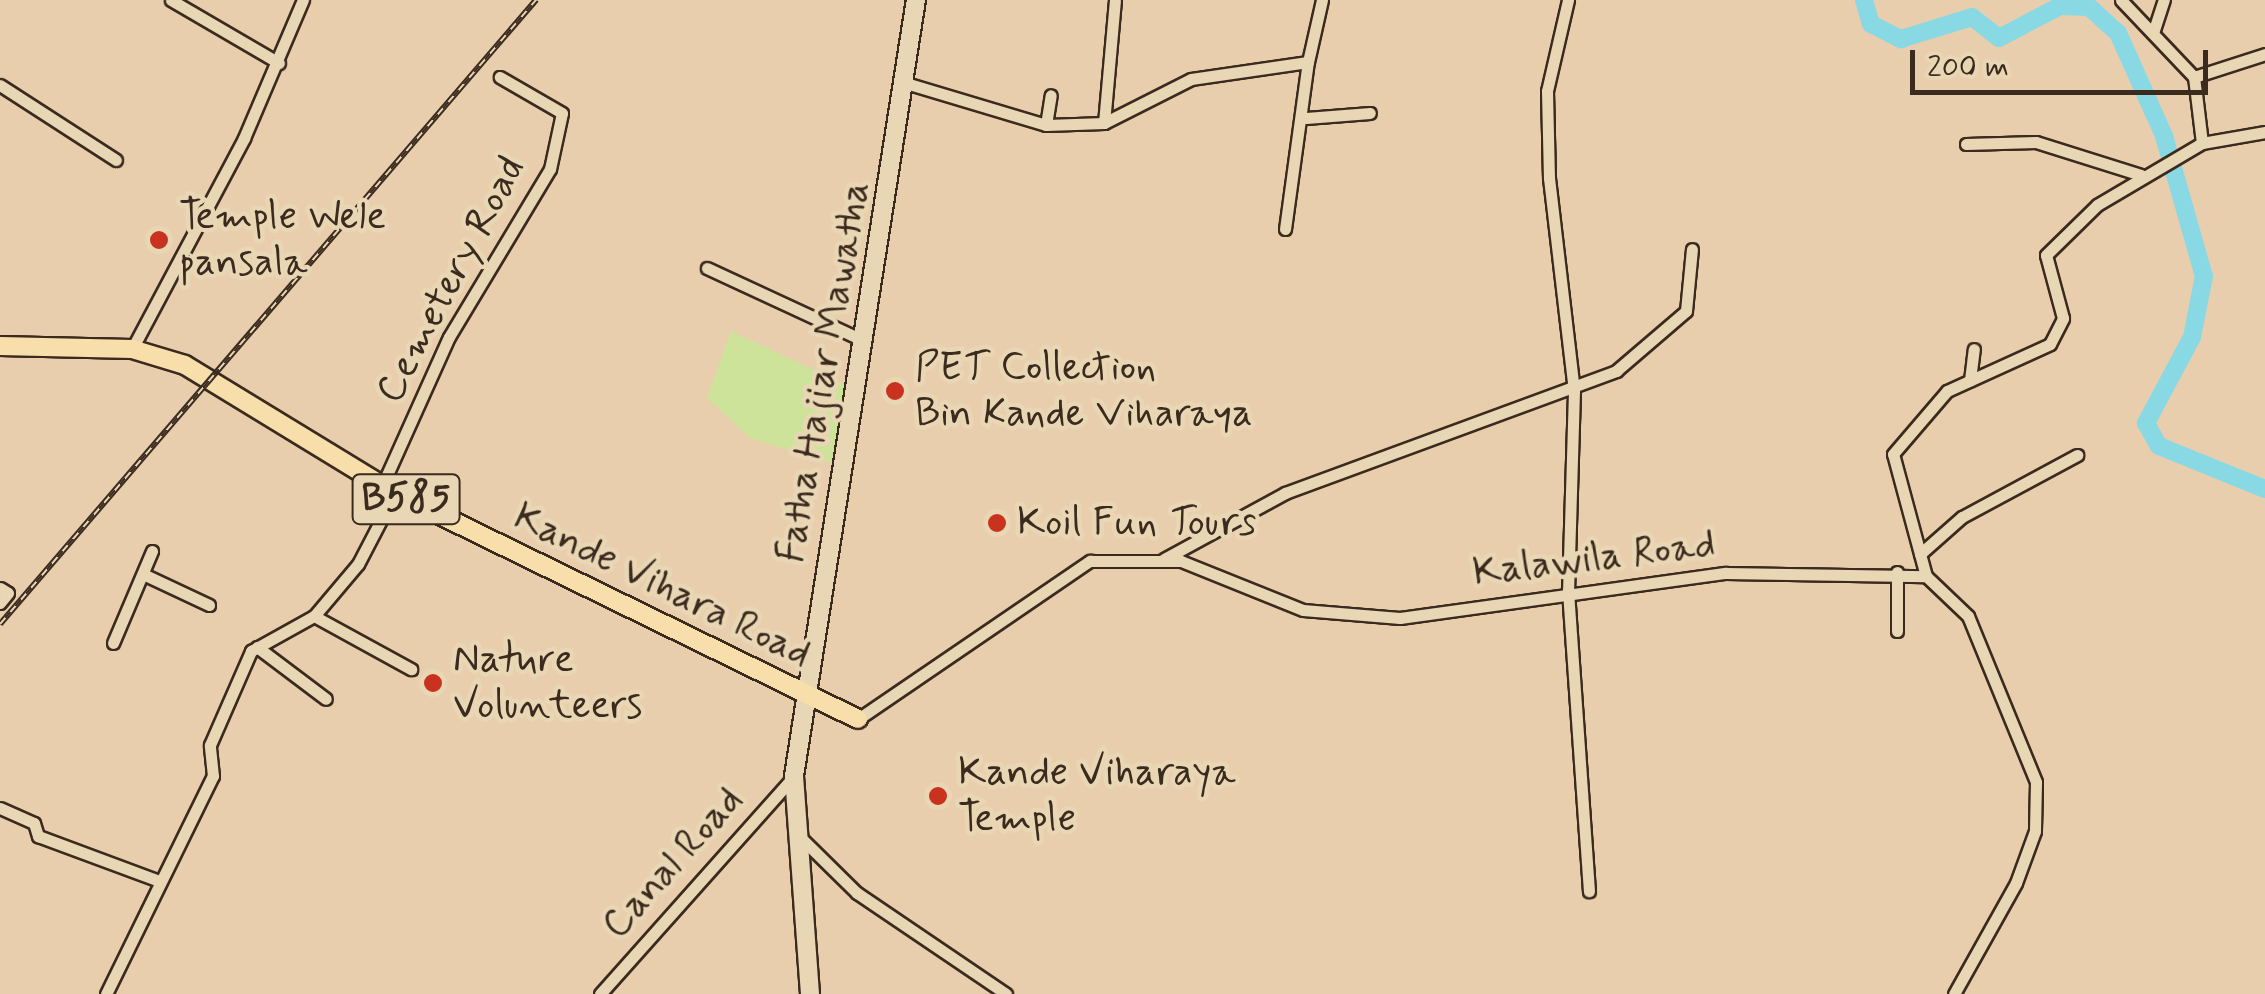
<!DOCTYPE html>
<html>
<head>
<meta charset="utf-8">
<style>
  body { margin:0 }
  #map { position:relative; width:2265px; height:994px; overflow:hidden; background:#e9cead; font-family:Mynerve,sans-serif }
  div>[style] { position:absolute }
  [style*='--x'] { left:calc(var(--x)*1px); top:calc(var(--y)*1px); width:calc(var(--w)*1px); rotate:calc(var(--a)*1deg) }
  .green>* { inset:0; background:#cde399 }
  .river>* { height:18px; margin:-9px; padding:0 9px; transform-origin:9px; border-radius:9px; background:#89d9e5 }
  .roads { filter:drop-shadow(2px 0 #3b2a1e) drop-shadow(-2px 0 #3b2a1e) drop-shadow(0 2px #3b2a1e) drop-shadow(0 -2px #3b2a1e) }
  .street>* { height:11px; margin:-5.5px; padding:0 5.5px; transform-origin:5.5px; border-radius:5.5px; background:#e8d6b4 }
  .secondary>* { height:18px; margin:-9px; padding:0 9px; transform-origin:9px; border-radius:9px; background:#e8d6b4 }
  .primary>* { height:18px; margin:-9px; padding:0 9px; transform-origin:9px; border-radius:9px; background:#f8deab }
  .rail>* { height:6px; margin-top:-3px; transform-origin:0; background:repeating-linear-gradient(90deg,#e8d6b4 0 8px,#3b2a1e 0 16px); box-sizing:border-box; border-block:2px solid #3b2a1e }
  .dots>* { width:28px; height:28px; translate:-50% -50%; box-sizing:border-box; border:5px solid #e8d6b4; border-radius:50% }
  span { translate:-50% -50%; white-space:nowrap; text-align:center; line-height:1.15; -webkit-text-stroke:9px #e8d6b4; paint-order:stroke }
  .shield-label span { padding:2px 8px; background:#e8d6b4; border:2px solid; border-radius:8px; -webkit-text-stroke-width:0 }
  .shield-label { font-size:38px; color:#3b2a1e; font-weight:700 }
  .poi-label { font-size:40px; color:#3b2a1e }
  .left { translate:0 -50%; text-align:left }
  .street-label { font-size:40px; color:#3b2a1e }
  .scale { position:absolute; left:1910px; top:50px; width:298px; height:45px; box-sizing:border-box; border:5px solid #3b2a1e; border-top:0; padding-left:12px; font-size:30px; line-height:35px; white-space:nowrap; color:#3b2a1e; -webkit-text-stroke:8px #e8d6b4; paint-order:stroke }
</style>
</head>
<body>
<div id="map">
  <div class="green">
    <div style="clip-path:polygon(731px 331px,850px 387px,835px 464px,750px 438px,707px 398px)"></div>
  </div>
  <div class="river">
    <div style="--x:1864;--y:0;--w:25;--a:74"></div>
    <div style="--x:1871;--y:24;--w:34;--a:27"></div>
    <div style="--x:1901;--y:39;--w:74;--a:-17.2"></div>
    <div style="--x:1972;--y:17;--w:34;--a:38"></div>
    <div style="--x:1999;--y:38;--w:69;--a:-27.7"></div>
    <div style="--x:2060;--y:6;--w:29;--a:2"></div>
    <div style="--x:2089;--y:7;--w:39;--a:42"></div>
    <div style="--x:2118;--y:33;--w:113;--a:65.9"></div>
    <div style="--x:2164;--y:136;--w:146;--a:74.1"></div>
    <div style="--x:2204;--y:276;--w:62;--a:101.1"></div>
    <div style="--x:2192;--y:337;--w:98;--a:118.1"></div>
    <div style="--x:2146;--y:423;--w:26;--a:61"></div>
    <div style="--x:2159;--y:446;--w:114;--a:22.1"></div>
  </div>
  <div class="roads">
    <div class="street">
      <div style="--x:171;--y:0;--w:125;--a:30.3"></div>
      <div style="--x:1568;--y:0;--w:93;--a:103"></div>
      <div style="--x:1547;--y:91;--w:87;--a:88.7"></div>
      <div style="--x:1549;--y:178;--w:214;--a:83.3"></div>
      <div style="--x:1574;--y:391;--w:200;--a:91.7"></div>
      <div style="--x:1568;--y:591;--w:301;--a:86"></div>
      <div style="--x:2153;--y:33;--w:35;--a:-72"></div>
      <div style="--x:2194;--y:77;--w:75;--a:-17.9"></div>
      <div style="--x:909;--y:84;--w:143;--a:16.7"></div>
      <div style="--x:1046;--y:125;--w:58;--a:-2"></div>
      <div style="--x:1104;--y:123;--w:97;--a:-26.8"></div>
      <div style="--x:1191;--y:79;--w:118;--a:-8.3"></div>
      <div style="--x:1308;--y:62;--w:64;--a:-77.3"></div>
      <div style="--x:0;--y:85;--w:138;--a:32.9"></div>
      <div style="--x:1306;--y:118;--w:64;--a:-4.5"></div>
      <div style="--x:1104;--y:123;--w:123;--a:-84.9"></div>
      <div style="--x:1046;--y:125;--w:30;--a:-81"></div>
      <div style="--x:2202;--y:143;--w:64;--a:-9.9"></div>
      <div style="--x:1966;--y:144;--w:70;--a:-1.6"></div>
      <div style="--x:2036;--y:142;--w:110;--a:17.4"></div>
      <div style="--x:1285;--y:229;--w:169;--a:-82.2"></div>
      <div style="--x:707;--y:268;--w:171;--a:24.9"></div>
      <div style="--x:132;--y:349;--w:239;--a:-62"></div>
      <div style="--x:244;--y:138;--w:150;--a:-66.9"></div>
      <div style="--x:1970;--y:380;--w:31;--a:-83"></div>
      <div style="--x:382;--y:486;--w:163;--a:-65.8"></div>
      <div style="--x:449;--y:337;--w:196;--a:-59"></div>
      <div style="--x:550;--y:169;--w:57;--a:-77.9"></div>
      <div style="--x:562;--y:113;--w:72;--a:-149.9"></div>
      <div style="--x:395;--y:493;--w:80;--a:117.5"></div>
      <div style="--x:358;--y:564;--w:68;--a:130.2"></div>
      <div style="--x:314;--y:616;--w:111;--a:28.7"></div>
      <div style="--x:1920;--y:554;--w:56;--a:-41.4"></div>
      <div style="--x:1962;--y:517;--w:131;--a:-28.3"></div>
      <div style="--x:1164;--y:559;--w:138;--a:-28.6"></div>
      <div style="--x:1285;--y:493;--w:353;--a:-20.2"></div>
      <div style="--x:1616;--y:371;--w:92;--a:-40.6"></div>
      <div style="--x:1686;--y:311;--w:62;--a:-84.5"></div>
      <div style="--x:143;--y:574;--w:73;--a:25.2"></div>
      <div style="--x:1926;--y:576;--w:126;--a:-105.1"></div>
      <div style="--x:1893;--y:454;--w:83;--a:-49.4"></div>
      <div style="--x:1947;--y:391;--w:113;--a:-24.5"></div>
      <div style="--x:2050;--y:344;--w:29;--a:-63"></div>
      <div style="--x:2063;--y:318;--w:65;--a:-105.1"></div>
      <div style="--x:2046;--y:255;--w:71;--a:-44.4"></div>
      <div style="--x:2097;--y:205;--w:122;--a:-30.6"></div>
      <div style="--x:2202;--y:143;--w:66;--a:-96.9"></div>
      <div style="--x:2194;--y:77;--w:106;--a:-133.5"></div>
      <div style="--x:0;--y:588;--w:9;--a:32"></div>
      <div style="--x:8;--y:593;--w:13;--a:129"></div>
      <div style="--x:1897;--y:631;--w:59;--a:-90"></div>
      <div style="--x:113;--y:643;--w:100;--a:-67"></div>
      <div style="--x:257;--y:647;--w:86;--a:37"></div>
      <div style="--x:858;--y:719;--w:281;--a:-34.3"></div>
      <div style="--x:1090;--y:561;--w:91;--a:0"></div>
      <div style="--x:1181;--y:561;--w:131;--a:21.9"></div>
      <div style="--x:1303;--y:610;--w:97;--a:4.7"></div>
      <div style="--x:1400;--y:618;--w:329;--a:-7.9"></div>
      <div style="--x:1726;--y:573;--w:200;--a:0.9"></div>
      <div style="--x:1926;--y:576;--w:58;--a:43.6"></div>
      <div style="--x:1968;--y:616;--w:179;--a:67.7"></div>
      <div style="--x:2036;--y:782;--w:49;--a:91.2"></div>
      <div style="--x:2035;--y:831;--w:55;--a:110.1"></div>
      <div style="--x:2016;--y:883;--w:127;--a:119.2"></div>
      <div style="--x:0;--y:808;--w:37;--a:24"></div>
      <div style="--x:34;--y:823;--w:14;--a:73"></div>
      <div style="--x:38;--y:836;--w:129;--a:20.4"></div>
      <div style="--x:800;--y:837;--w:80;--a:44.5"></div>
      <div style="--x:857;--y:893;--w:180;--a:34.1"></div>
      <div style="--x:106;--y:994;--w:243;--a:-63.9"></div>
      <div style="--x:213;--y:776;--w:31;--a:-96"></div>
      <div style="--x:210;--y:745;--w:103;--a:-66.4"></div>
      <div style="--x:251;--y:651;--w:72;--a:-29.1"></div>
      <div style="--x:600;--y:994;--w:292;--a:-48.3"></div>
    </div>
    <div class="secondary">
      <div style="--x:810;--y:994;--w:219;--a:-94.2"></div>
      <div style="--x:794;--y:776;--w:786;--a:-81.07"></div>
    </div>
    <div class="primary">
      <div style="--x:0;--y:346;--w:132;--a:1.3"></div>
      <div style="--x:132;--y:349;--w:55;--a:16.8"></div>
      <div style="--x:185;--y:365;--w:246;--a:31.4"></div>
      <div style="--x:395;--y:493;--w:515;--a:26.02"></div>
    </div>
  </div>
  <div class="rail">
    <div style="--x:0;--y:624;--w:823;--a:-49.34"></div>
  </div>
  <div class="dots">
    <div style="left:159px;top:240px;background:#c8321e"></div>
    <div style="left:895px;top:391px;background:#c8321e"></div>
    <div style="left:997px;top:523px;background:#c8321e"></div>
    <div style="left:433px;top:683px;background:#c8321e"></div>
    <div style="left:938px;top:796px;background:#c8321e"></div>
  </div>
  <div class="shield-label">
    <span style="left:406px;top:499px">B585</span>
  </div>
  <div class="poi-label">
    <span class="left" style="left:179px;top:240px">Temple Wele<br>pansala</span>
    <span class="left" style="left:915px;top:391px">PET Collection<br>Bin Kande Viharaya</span>
    <span class="left" style="left:1017px;top:523px">Koil Fun Tours</span>
    <span class="left" style="left:453px;top:683px">Nature<br>Volunteers</span>
    <span class="left" style="left:958px;top:796px">Kande Viharaya<br>Temple</span>
  </div>
  <div class="street-label">
    <span style="left:451px;top:280px;rotate:-62deg">Cemetery Road</span>
    <span style="left:824px;top:372px;rotate:-80deg">Fatha Hajiar Mawatha</span>
    <span style="left:1594px;top:559px;rotate:-7deg">Kalawila Road</span>
    <span style="left:662px;top:586px;rotate:26deg">Kande Vihara Road</span>
    <span style="left:673px;top:863px;rotate:-48deg">Canal Road</span>
  </div>
  <div class="scale">200 m</div>
</div>
</body>
</html>
